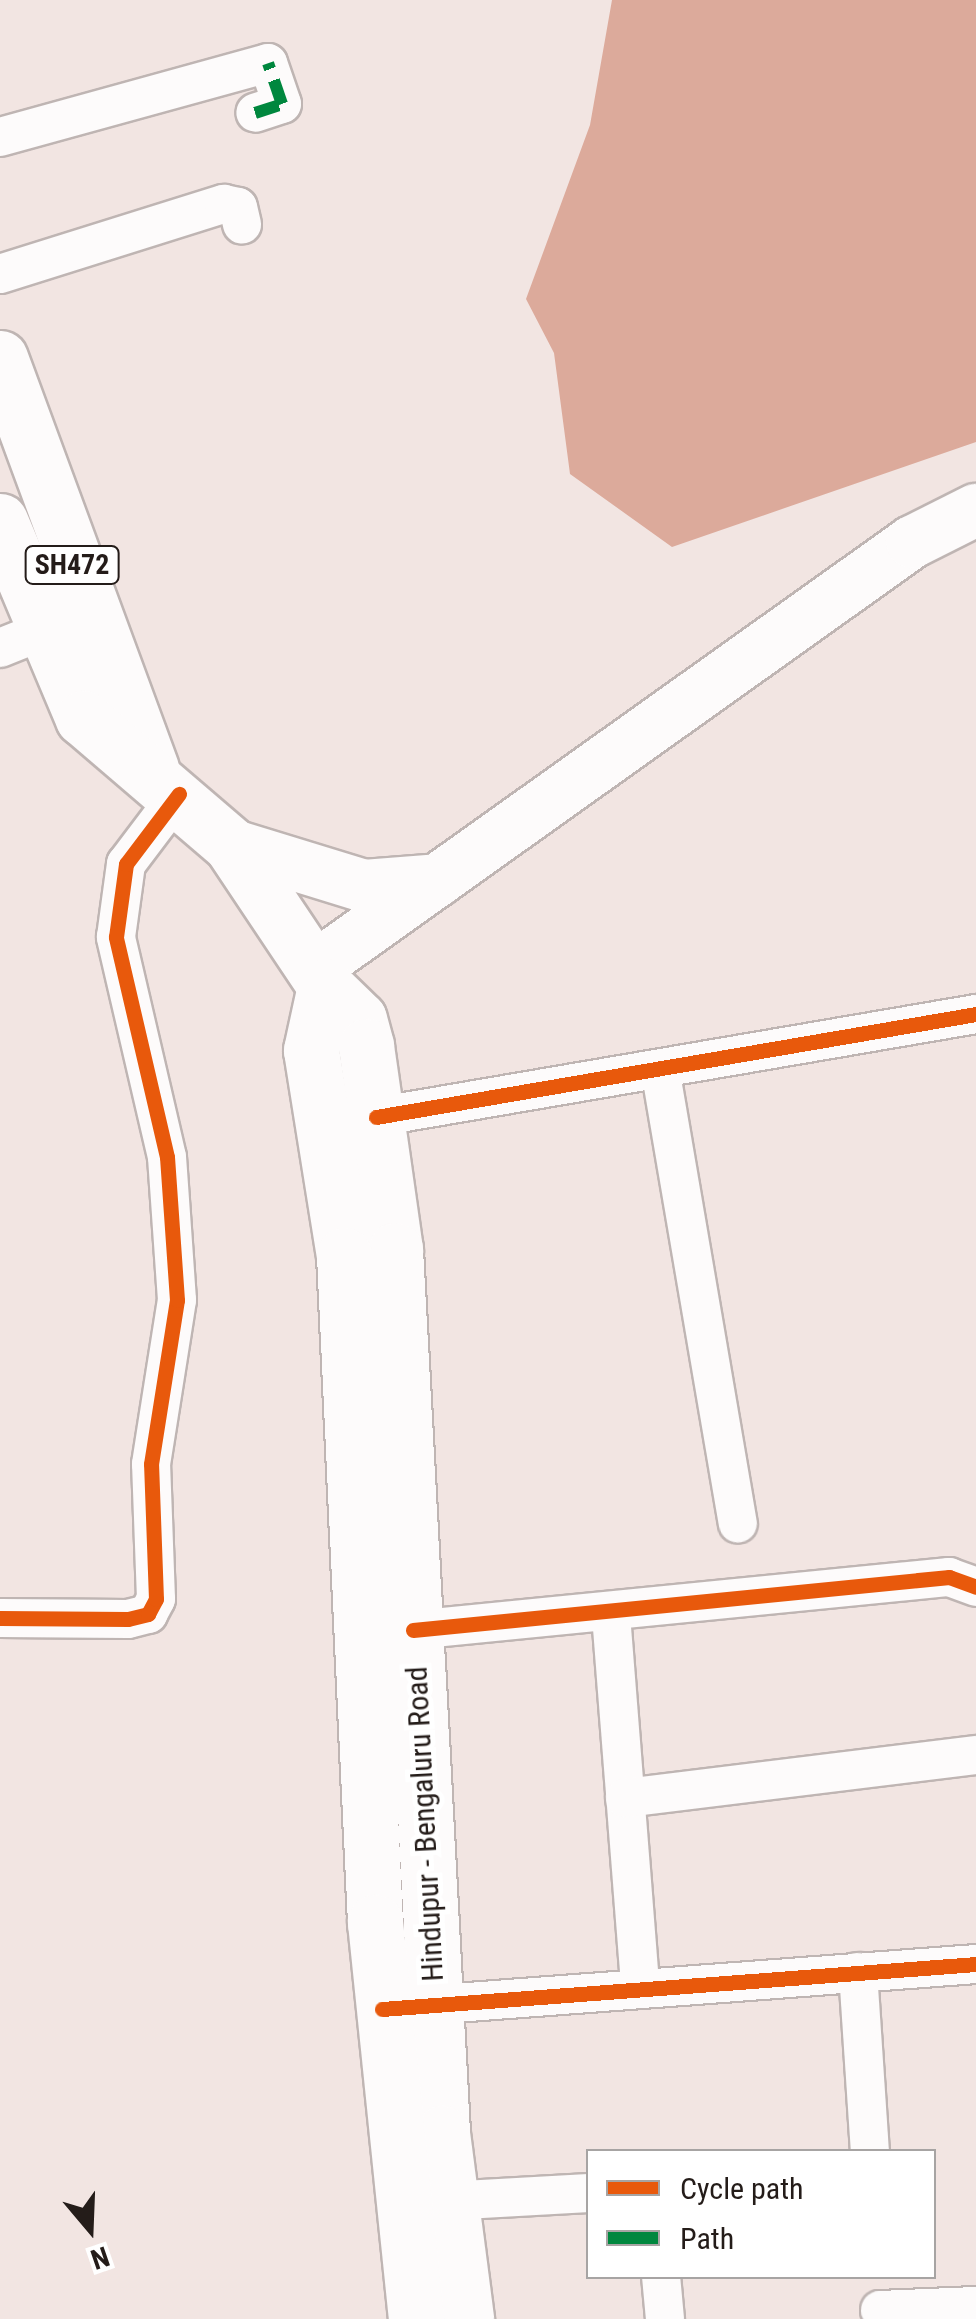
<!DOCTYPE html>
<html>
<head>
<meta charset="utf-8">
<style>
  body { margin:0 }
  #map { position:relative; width:976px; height:2319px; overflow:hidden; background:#f2e5e2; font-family:"Roboto Condensed",sans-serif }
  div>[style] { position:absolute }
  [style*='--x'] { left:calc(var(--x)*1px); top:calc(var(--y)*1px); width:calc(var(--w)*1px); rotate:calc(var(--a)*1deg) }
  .water>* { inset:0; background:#dcaa9b }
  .roads { filter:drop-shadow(2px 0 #bfb5b3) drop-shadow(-2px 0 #bfb5b3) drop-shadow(0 2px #bfb5b3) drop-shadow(0 -2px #bfb5b3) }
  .street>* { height:38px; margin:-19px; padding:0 19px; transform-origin:19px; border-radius:19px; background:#fdfbfb }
  .secondary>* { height:52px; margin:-26px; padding:0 26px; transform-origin:26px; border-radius:26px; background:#fdfbfb }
  .primary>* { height:55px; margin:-27.5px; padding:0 27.5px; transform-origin:27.5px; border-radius:27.5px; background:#fdfbfb }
  .quiet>* { height:12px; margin-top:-6px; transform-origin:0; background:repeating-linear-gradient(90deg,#00873e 0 25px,transparent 0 37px) }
  .cycleway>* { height:15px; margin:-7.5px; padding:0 7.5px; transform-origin:7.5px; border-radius:7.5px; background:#e8590c }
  span { translate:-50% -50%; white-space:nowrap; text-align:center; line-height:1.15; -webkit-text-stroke:10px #fff; paint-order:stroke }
  .shield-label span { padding:2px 8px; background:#fff; border:2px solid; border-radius:8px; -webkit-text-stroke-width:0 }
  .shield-label { font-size:28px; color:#241c19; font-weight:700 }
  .street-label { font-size:30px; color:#241c19 }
  .legend { position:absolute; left:586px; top:2149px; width:350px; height:130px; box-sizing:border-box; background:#fff; border:2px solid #a7a4a3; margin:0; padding:12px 18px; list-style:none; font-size:30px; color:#241c19 }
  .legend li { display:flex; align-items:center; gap:20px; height:50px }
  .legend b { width:50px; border:2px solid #a7a4a3 }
  .north { position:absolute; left:40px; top:2179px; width:100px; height:100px; -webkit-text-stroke:8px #fff; paint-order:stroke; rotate:161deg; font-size:28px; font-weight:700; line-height:40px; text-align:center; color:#241c19 }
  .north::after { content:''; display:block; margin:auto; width:35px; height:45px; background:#241c19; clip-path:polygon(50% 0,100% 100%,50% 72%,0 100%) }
</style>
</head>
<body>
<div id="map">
  <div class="water">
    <div style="clip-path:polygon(612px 0,976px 0,976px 442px,672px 547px,570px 474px,554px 353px,526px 299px,590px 125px)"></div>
  </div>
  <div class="roads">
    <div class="street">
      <div style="--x:0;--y:137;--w:278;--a:-15.4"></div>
      <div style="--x:268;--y:63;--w:43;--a:71.1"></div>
      <div style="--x:282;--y:104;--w:28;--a:162"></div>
      <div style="--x:0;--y:274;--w:235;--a:-17.4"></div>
      <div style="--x:224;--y:204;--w:14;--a:12"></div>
      <div style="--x:238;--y:207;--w:18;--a:77"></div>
      <div style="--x:0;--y:648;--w:70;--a:-21.8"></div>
      <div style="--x:661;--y:1074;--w:456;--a:80.3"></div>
      <div style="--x:376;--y:1117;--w:609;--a:-9.74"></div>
      <div style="--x:611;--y:1615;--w:373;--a:85.5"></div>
      <div style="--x:0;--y:1618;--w:128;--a:0.4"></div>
      <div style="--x:128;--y:1619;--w:21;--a:-14"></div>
      <div style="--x:148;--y:1614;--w:17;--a:-62"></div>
      <div style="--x:156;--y:1599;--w:135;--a:-92.1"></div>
      <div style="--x:151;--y:1464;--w:166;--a:-81"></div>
      <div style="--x:177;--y:1300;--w:143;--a:-94"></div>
      <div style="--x:167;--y:1157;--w:226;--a:-103.1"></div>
      <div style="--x:116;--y:937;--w:74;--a:-82.2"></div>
      <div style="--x:126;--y:864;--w:88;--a:-52.9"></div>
      <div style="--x:413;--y:1630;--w:539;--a:-5.65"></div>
      <div style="--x:949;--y:1577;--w:29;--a:20"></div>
      <div style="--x:625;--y:1798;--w:354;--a:-7"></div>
      <div style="--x:858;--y:1972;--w:180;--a:86.2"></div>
      <div style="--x:415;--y:2006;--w:563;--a:-4.28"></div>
      <div style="--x:429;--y:2202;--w:159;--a:-3.2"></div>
      <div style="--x:661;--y:2276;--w:43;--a:84.7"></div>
      <div style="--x:880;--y:2310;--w:96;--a:-2.4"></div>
    </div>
    <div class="secondary">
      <div style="--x:231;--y:845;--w:139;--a:17.1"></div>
      <div style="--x:364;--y:886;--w:74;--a:-4.6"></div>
      <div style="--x:317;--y:966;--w:731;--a:-35.47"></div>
      <div style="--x:912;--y:542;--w:72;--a:-26.6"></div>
    </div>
    <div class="primary">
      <div style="--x:0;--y:358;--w:438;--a:69.8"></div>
      <div style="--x:0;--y:521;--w:214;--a:67.2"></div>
      <div style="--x:83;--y:718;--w:195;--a:40.6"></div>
      <div style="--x:231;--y:845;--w:169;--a:56.3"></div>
      <div style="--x:325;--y:986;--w:47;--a:44.1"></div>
      <div style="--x:359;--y:1019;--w:28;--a:75"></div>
      <div style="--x:366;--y:1046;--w:206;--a:81.9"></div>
      <div style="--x:395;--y:1250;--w:884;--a:86.95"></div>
      <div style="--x:442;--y:2133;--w:188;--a:82.6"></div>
      <div style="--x:325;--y:986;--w:66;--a:102.3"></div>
      <div style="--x:311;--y:1050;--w:208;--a:80.9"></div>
      <div style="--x:344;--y:1255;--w:668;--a:87.34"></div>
      <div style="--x:375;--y:1922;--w:399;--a:84.1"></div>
    </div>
  </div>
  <div class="quiet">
    <div style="--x:255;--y:113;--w:28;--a:-18"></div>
    <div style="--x:282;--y:104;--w:43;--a:-108.9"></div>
  </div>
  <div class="cycleway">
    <div style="--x:376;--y:1117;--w:609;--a:-9.74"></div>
    <div style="--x:0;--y:1618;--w:128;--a:0.4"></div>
    <div style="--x:128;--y:1619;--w:21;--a:-14"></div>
    <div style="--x:148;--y:1614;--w:17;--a:-62"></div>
    <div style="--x:156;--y:1599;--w:135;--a:-92.1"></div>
    <div style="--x:151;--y:1464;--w:166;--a:-81"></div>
    <div style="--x:177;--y:1300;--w:143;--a:-94"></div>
    <div style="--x:167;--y:1157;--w:226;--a:-103.1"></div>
    <div style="--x:116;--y:937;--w:74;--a:-82.2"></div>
    <div style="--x:126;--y:864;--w:88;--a:-52.9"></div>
    <div style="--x:413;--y:1630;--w:539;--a:-5.65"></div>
    <div style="--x:949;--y:1577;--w:29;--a:20"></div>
    <div style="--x:382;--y:2009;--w:596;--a:-4.33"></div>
  </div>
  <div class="shield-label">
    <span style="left:72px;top:565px">SH472</span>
  </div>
  <div class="street-label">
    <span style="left:425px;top:1824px;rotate:-93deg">Hindupur - Bengaluru Road</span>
  </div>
  <ul class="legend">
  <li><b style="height:12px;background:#e8590c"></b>Cycle path</li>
  <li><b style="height:12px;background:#00873e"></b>Path</li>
  </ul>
  <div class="north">N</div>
</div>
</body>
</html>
